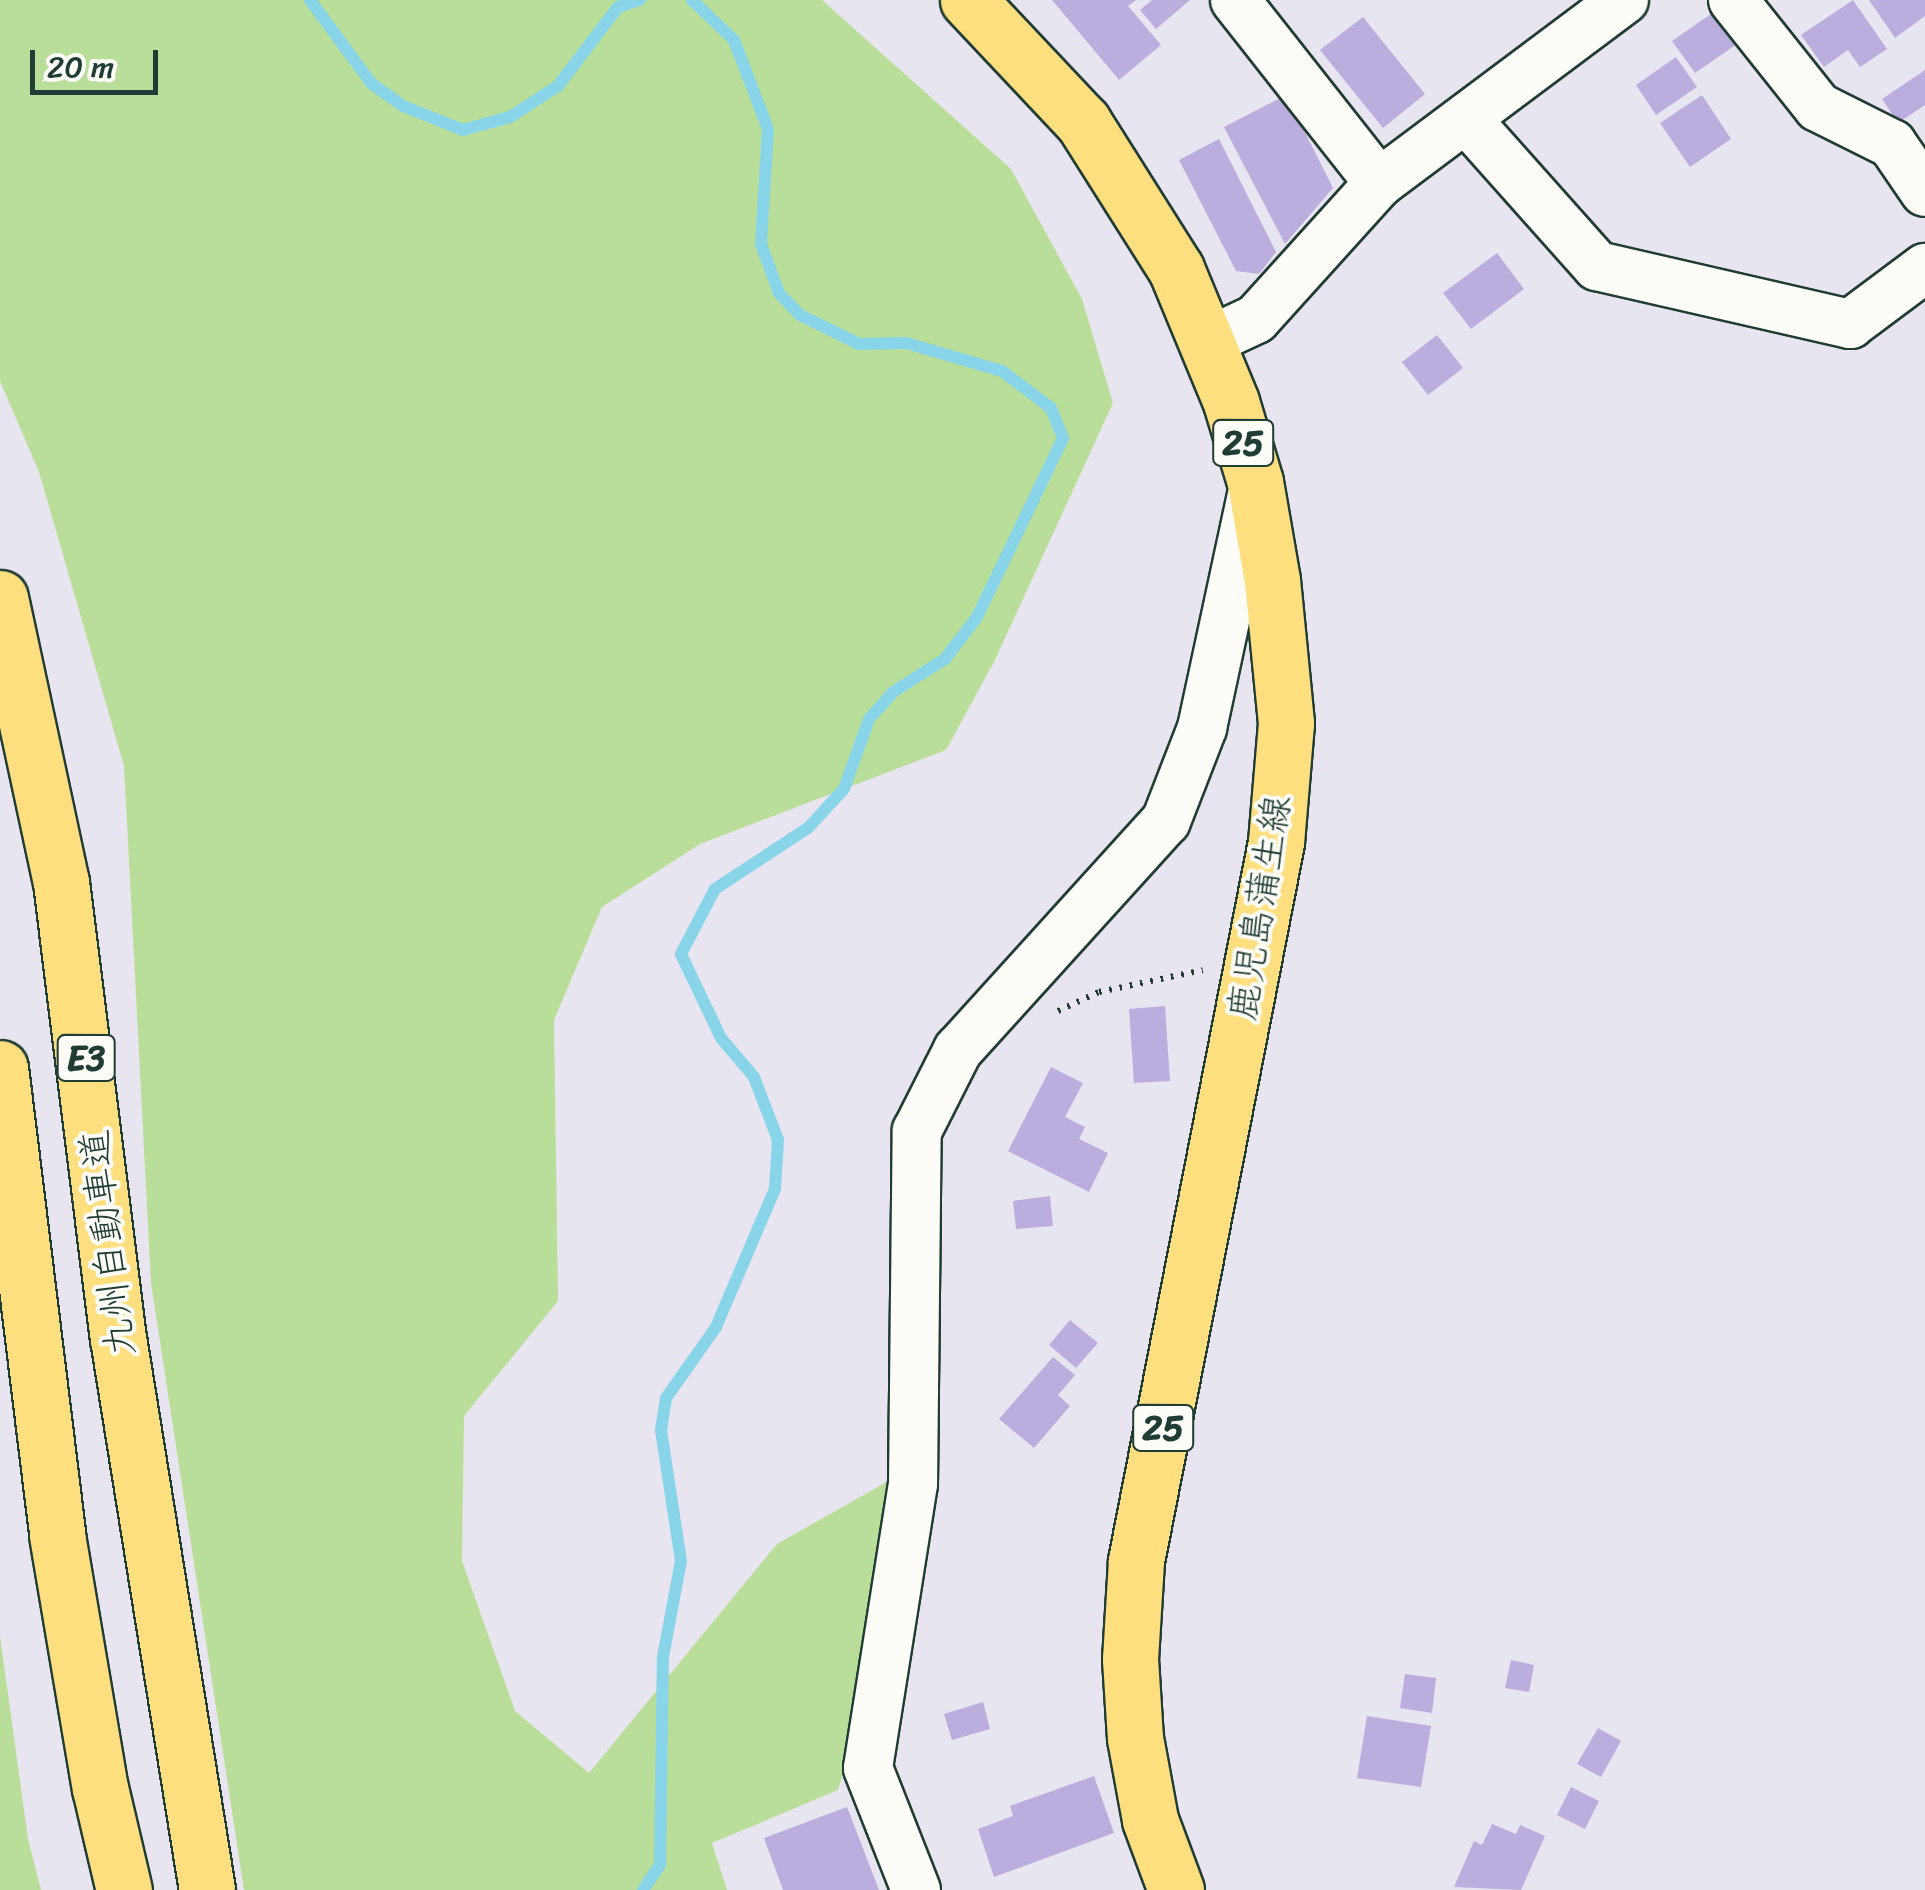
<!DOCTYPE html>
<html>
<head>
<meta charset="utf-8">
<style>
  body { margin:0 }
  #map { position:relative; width:1925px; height:1890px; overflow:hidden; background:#e9e5f0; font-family:Sriracha,"Klee One",sans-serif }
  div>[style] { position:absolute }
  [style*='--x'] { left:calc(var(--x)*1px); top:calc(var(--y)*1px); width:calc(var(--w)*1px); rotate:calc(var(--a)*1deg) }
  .green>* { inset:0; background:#b9de99 }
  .stream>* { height:12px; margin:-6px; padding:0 6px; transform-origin:6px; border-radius:6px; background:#88d4e8 }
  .building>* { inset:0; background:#bbaede }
  .path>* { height:6px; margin-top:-3px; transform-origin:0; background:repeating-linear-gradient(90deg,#1f3d34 0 2.5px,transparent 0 10.5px) }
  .roads { filter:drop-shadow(2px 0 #1f3d34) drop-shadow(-2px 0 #1f3d34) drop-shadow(0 2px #1f3d34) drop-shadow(0 -2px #1f3d34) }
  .minor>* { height:48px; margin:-24px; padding:0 24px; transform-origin:24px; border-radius:24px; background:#fdfcf7 }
  .primary>* { height:55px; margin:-27.5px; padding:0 27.5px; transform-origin:27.5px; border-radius:27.5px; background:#fddf80 }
  .motorway>* { height:55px; margin:-27.5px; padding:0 27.5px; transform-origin:27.5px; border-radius:27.5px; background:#fddf80 }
  span { translate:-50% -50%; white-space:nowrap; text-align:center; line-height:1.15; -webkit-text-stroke:8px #fdfcf7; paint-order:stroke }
  .shield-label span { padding:2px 8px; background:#fdfcf7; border:2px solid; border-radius:8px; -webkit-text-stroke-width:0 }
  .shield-label { font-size:35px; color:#1f3d34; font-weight:700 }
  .street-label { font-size:38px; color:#1f3d34 }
  .scale { position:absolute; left:30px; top:50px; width:128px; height:45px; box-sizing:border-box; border:5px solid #1f3d34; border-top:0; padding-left:12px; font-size:30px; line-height:35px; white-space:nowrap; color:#1f3d34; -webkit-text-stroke:8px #fdfcf7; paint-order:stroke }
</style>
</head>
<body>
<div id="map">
  <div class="green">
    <div style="clip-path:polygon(0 0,822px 0,1011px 169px,1082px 299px,1113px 403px,995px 660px,946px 750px,700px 844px,602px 907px,554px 1020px,558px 1301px,464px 1416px,462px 1561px,515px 1711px,589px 1773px,777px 1544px,890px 1480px,883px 1648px,838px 1790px,712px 1843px,727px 1890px,244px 1890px,151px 1283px,124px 766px,39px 472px,0 381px)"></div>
    <div style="clip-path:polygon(0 1636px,28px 1839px,41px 1890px,0 1890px)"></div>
  </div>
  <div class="stream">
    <div style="--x:310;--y:0;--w:104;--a:53.6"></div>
    <div style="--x:372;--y:84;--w:38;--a:35"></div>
    <div style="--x:403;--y:106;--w:65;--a:21.8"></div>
    <div style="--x:463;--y:130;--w:49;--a:-15.5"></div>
    <div style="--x:510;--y:117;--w:57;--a:-32.9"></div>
    <div style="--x:558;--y:86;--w:99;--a:-52.8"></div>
    <div style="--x:618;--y:7;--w:23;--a:-18"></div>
    <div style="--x:643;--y:1890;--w:30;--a:-56"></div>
    <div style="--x:660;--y:1865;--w:208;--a:-89.2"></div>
    <div style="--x:663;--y:1657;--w:98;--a:-79.4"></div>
    <div style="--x:681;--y:1561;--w:133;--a:-98.7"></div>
    <div style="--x:661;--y:1430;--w:32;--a:-81"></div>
    <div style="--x:666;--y:1398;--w:87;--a:-54.8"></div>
    <div style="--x:716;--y:1327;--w:150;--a:-66.9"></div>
    <div style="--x:775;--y:1189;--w:49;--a:-86.5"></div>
    <div style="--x:778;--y:1140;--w:67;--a:-110.9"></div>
    <div style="--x:754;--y:1077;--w:51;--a:-130.2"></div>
    <div style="--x:721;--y:1038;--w:93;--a:-115.5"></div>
    <div style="--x:681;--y:954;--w:73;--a:-62.4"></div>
    <div style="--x:715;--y:889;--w:111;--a:-33.3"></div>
    <div style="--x:808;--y:828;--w:53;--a:-47.3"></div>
    <div style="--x:844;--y:789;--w:74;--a:-70.3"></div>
    <div style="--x:869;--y:719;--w:36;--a:-48"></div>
    <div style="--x:893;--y:692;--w:62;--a:-32.4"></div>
    <div style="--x:945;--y:659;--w:53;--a:-52.7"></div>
    <div style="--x:977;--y:617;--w:199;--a:-64.3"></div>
    <div style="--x:1063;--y:438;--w:32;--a:-112"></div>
    <div style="--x:1051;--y:408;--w:61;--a:-142.9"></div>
    <div style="--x:1002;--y:371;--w:100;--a:-163.7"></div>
    <div style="--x:906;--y:343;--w:47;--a:178.8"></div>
    <div style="--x:859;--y:344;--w:66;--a:-153.8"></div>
    <div style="--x:800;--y:315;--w:30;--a:-134"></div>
    <div style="--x:779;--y:293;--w:52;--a:-110.2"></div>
    <div style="--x:761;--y:244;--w:115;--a:-86.5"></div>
    <div style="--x:768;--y:129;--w:95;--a:-110.9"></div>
    <div style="--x:734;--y:40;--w:58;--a:-136.4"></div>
  </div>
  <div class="building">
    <div style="clip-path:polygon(1052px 0,1136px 0,1128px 6px,1161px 45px,1119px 80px)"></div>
    <div style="clip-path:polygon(1152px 0,1190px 0,1156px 29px,1140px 10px)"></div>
    <div style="clip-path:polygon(1853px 0,1887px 49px,1860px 67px,1848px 50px,1824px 67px,1801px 35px)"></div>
    <div style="clip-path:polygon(1869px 0,1925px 0,1925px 16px,1895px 38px)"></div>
    <div style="clip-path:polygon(1718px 9px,1740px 42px,1695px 73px,1672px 41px)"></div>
    <div style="clip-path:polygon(1363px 17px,1425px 94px,1383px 128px,1320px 50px)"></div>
    <div style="clip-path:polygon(1676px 57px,1697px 87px,1656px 115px,1636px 85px)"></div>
    <div style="clip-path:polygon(1925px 70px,1925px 105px,1898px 123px,1882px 99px)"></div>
    <div style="clip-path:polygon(1286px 95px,1333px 188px,1285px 244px,1224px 127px)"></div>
    <div style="clip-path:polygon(1702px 95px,1731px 139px,1690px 167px,1660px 123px)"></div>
    <div style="clip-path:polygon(1219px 139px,1276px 252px,1259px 274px,1236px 271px,1179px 160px)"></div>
    <div style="clip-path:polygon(1497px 253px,1524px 289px,1471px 329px,1443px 293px)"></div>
    <div style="clip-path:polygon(1437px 335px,1463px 368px,1428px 395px,1402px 362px)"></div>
    <div style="clip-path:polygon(1165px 1006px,1170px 1081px,1134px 1083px,1129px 1009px)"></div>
    <div style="clip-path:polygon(1051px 1067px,1083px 1083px,1065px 1117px,1085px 1127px,1079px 1139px,1108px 1153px,1089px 1192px,1008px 1151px)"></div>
    <div style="clip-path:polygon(1050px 1196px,1053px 1226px,1016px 1229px,1013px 1201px)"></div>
    <div style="clip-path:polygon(1070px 1320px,1098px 1343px,1076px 1368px,1049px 1345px)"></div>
    <div style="clip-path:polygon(1053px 1357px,1075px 1375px,1058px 1395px,1070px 1406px,1034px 1448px,999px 1419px)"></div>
    <div style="clip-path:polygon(1511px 1660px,1534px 1665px,1529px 1692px,1505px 1688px)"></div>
    <div style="clip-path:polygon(1405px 1674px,1436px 1678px,1432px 1713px,1400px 1708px)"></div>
    <div style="clip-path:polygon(983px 1702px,990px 1729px,952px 1740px,944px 1714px)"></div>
    <div style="clip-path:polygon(1367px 1716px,1431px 1726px,1421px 1787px,1357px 1778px)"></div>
    <div style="clip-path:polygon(1598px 1728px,1621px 1741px,1601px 1777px,1577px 1764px)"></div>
    <div style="clip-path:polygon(1094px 1776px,1114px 1833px,994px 1877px,978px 1829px,1013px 1816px,1010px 1806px)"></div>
    <div style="clip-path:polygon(1571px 1787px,1599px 1801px,1585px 1829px,1557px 1815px)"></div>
    <div style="clip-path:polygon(847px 1807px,879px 1890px,783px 1890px,764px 1838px)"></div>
    <div style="clip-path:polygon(1492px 1824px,1516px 1834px,1520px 1825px,1545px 1836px,1521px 1890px,1454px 1887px,1474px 1841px,1482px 1845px)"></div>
  </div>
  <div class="path">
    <div style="--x:1058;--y:1011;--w:45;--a:-24.9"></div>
    <div style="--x:1099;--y:992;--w:106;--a:-11.9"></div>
  </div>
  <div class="roads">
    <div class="minor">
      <div style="--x:1235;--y:0;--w:233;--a:51.8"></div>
      <div style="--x:1733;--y:0;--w:137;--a:51.5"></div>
      <div style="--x:1818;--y:107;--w:83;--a:26.6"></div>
      <div style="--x:1892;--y:144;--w:58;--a:55.5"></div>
      <div style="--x:1466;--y:119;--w:197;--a:48.3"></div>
      <div style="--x:1597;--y:266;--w:260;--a:12.9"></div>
      <div style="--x:1850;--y:324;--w:94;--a:-36.7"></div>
      <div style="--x:1209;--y:341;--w:52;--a:-25.1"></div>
      <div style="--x:1256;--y:319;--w:183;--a:-47.9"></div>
      <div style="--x:1379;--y:183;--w:306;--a:-36.8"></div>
      <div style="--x:916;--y:1890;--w:131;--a:-111.5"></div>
      <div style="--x:868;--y:1768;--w:288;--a:-81"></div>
      <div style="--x:913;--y:1484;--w:353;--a:-89.4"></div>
      <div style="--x:917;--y:1131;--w:91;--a:-63.2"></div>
      <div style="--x:958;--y:1050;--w:309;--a:-47.8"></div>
      <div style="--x:1166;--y:821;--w:100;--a:-68.8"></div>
      <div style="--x:1202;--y:728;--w:242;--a:-77.9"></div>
    </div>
    <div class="primary">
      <div style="--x:968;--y:0;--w:168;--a:46.7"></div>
      <div style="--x:1083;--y:122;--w:174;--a:57.7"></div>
      <div style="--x:1176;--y:269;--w:144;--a:67.5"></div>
      <div style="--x:1231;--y:402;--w:84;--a:73.3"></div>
      <div style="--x:1255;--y:482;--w:99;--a:80.2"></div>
      <div style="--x:1272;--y:580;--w:144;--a:84.4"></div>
      <div style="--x:1286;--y:723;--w:119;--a:94.8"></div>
      <div style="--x:1276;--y:842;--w:733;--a:101.02"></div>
      <div style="--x:1136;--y:1561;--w:98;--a:93.5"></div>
      <div style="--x:1130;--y:1659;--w:79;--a:86.4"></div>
      <div style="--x:1135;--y:1738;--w:83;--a:79.6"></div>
      <div style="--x:1150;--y:1820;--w:75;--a:69.6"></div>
    </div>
    <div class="motorway">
      <div style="--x:0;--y:598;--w:290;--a:77.9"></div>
      <div style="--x:61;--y:882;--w:460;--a:82.9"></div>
      <div style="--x:118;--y:1338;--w:559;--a:80.84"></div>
      <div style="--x:0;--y:1068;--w:470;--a:83"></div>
      <div style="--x:57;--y:1535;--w:257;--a:80.4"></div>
      <div style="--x:100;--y:1788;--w:105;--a:76.8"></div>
    </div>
  </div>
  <div class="shield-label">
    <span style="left:1243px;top:443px">25</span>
    <span style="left:86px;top:1058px">E3</span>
    <span style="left:1163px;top:1428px">25</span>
  </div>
  <div class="street-label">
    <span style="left:1260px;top:908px;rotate:-81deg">鹿児島蒲生線</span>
    <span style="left:108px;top:1243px;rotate:-97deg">九州自動車道</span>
  </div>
  <div class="scale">20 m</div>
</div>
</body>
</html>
